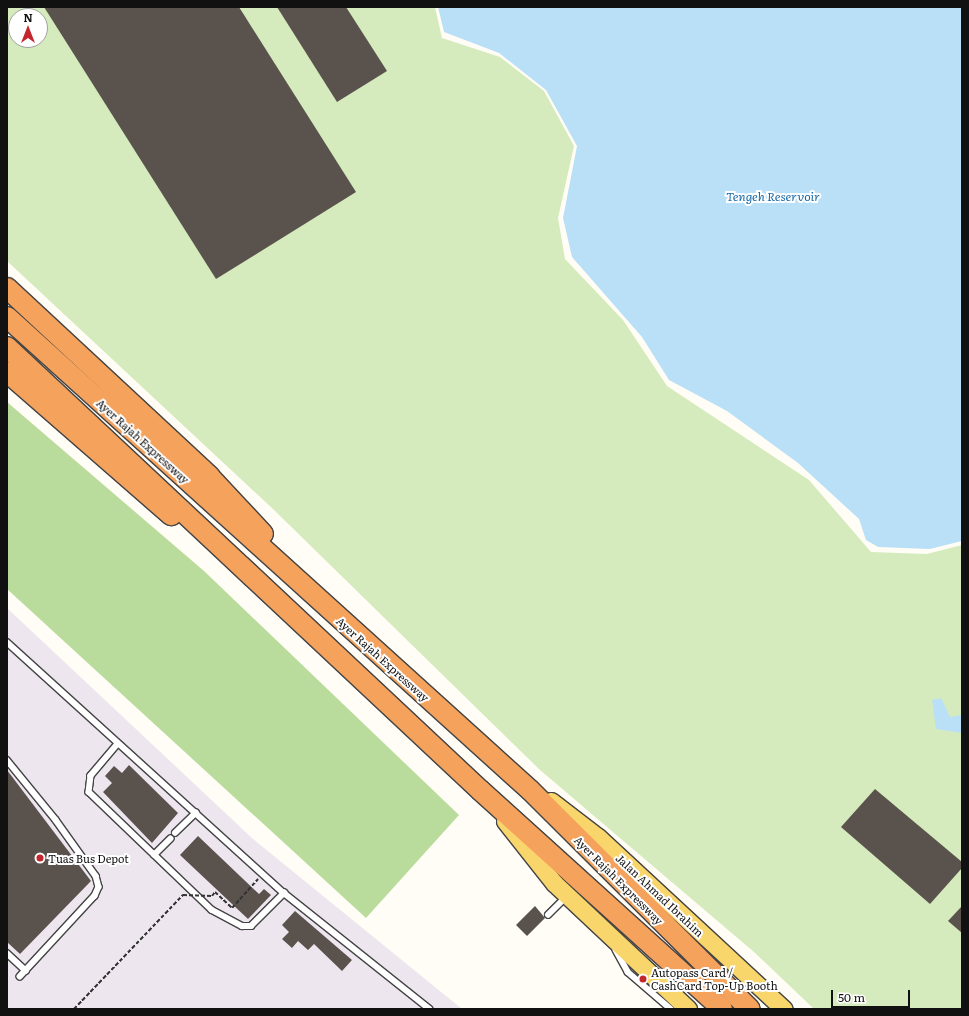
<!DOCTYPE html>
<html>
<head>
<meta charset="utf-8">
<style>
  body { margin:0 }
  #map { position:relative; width:969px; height:1016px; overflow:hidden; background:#fffdf5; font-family:Literata,serif }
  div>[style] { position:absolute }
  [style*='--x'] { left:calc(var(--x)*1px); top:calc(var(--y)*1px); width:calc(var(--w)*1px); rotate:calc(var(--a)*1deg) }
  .industrial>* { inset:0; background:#eee6ef }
  .green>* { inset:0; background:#d5ebbd }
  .forest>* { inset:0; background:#b9dc9c }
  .water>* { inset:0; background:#b9e0f7 }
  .building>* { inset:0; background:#5a524d }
  .path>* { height:2px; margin-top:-1px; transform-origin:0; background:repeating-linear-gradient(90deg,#333 0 4px,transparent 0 6px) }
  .roads { filter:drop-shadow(1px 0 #444) drop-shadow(-1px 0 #444) drop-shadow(0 1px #444) drop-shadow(0 -1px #444) }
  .lane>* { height:5.5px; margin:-2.75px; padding:0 2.75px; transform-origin:2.75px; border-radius:2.75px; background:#fff }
  .primary>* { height:17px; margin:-8.5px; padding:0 8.5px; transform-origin:8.5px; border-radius:8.5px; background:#f9d66b }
  .highway>* { height:20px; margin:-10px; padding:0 10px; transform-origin:10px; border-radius:10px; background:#f5a25d }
  .path-bridge>* { height:2px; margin-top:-1px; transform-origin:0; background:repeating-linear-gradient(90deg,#333 0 4px,transparent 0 6px) }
  .dots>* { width:11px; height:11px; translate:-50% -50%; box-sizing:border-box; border:2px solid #fff; border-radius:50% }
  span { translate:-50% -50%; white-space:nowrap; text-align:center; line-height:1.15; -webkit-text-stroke:4px #fff; paint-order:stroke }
  .street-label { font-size:11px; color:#111 }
  .poi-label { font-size:11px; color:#111 }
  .left { translate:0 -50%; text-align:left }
  .water-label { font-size:12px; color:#1768a6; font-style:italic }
  .frame { position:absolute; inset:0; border:8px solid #111; pointer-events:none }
  .north { position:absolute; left:8px; top:8px; width:40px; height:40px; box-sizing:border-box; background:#fff; border:1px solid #a0a0a0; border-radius:50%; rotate:0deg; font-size:11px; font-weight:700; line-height:16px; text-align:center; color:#111 }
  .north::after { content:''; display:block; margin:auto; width:14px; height:18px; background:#c4262e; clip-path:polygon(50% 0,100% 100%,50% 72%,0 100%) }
  .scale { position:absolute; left:831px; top:990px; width:79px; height:18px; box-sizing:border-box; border:2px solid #111; border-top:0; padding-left:5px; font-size:12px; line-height:14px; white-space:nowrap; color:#111; -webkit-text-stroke:3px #fff; paint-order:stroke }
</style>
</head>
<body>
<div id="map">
  <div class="industrial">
    <div style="clip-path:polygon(7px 608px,252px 838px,462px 1009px,7px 1009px)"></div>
  </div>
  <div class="green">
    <div style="clip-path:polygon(evenodd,7px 7px,435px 7px,442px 38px,500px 57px,544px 91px,574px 146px,558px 218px,565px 259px,623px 320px,667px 386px,809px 480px,871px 552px,927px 554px,962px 545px,962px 1009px,814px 1009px,754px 952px,540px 770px,273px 509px,7px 261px,7px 7px,16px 16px,40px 16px,40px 40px,16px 40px,16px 16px)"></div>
  </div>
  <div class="forest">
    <div style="clip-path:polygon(7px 402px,204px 571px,459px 815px,366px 918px,7px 589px)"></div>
  </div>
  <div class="water">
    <div style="clip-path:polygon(438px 7px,962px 7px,962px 541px,930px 549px,878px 547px,866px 540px,859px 519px,798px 463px,727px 411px,669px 380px,642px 337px,572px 257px,563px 218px,577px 146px,546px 90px,499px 53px,444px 32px)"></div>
    <div style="clip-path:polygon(941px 698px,950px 717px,962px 715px,962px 733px,936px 729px,932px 700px)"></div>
  </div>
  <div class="building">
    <div style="clip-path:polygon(44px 7px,239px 7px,356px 192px,216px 279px)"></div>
    <div style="clip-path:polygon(277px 7px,346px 7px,387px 71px,337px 102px)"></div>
    <div style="clip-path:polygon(129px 765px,178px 813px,152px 843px,103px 792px,112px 783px,105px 776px,114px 766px,122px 773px)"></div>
    <div style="clip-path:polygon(7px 770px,91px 881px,20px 954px,7px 942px)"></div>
    <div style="clip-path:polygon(875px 789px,962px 862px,962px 868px,930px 904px,841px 827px)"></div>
    <div style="clip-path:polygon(198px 836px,259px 894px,264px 889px,271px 895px,248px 919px,180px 855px)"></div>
    <div style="clip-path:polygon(535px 906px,545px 918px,527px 936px,516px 925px)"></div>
    <div style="clip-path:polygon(962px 906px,962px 933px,948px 921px)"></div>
    <div style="clip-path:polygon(295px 911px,352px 960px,342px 971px,314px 944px,308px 950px,298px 941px,292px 948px,282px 939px,289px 932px,282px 925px)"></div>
  </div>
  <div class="path">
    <div style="--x:212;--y:896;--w:5;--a:-53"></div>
    <div style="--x:215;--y:892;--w:23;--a:43"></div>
    <div style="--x:232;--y:908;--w:39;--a:-48"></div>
  </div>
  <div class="roads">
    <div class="lane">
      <div style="--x:7;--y:642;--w:374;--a:42.2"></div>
      <div style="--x:284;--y:893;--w:186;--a:38.5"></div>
      <div style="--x:118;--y:744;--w:42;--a:130.2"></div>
      <div style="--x:91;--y:776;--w:16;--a:97"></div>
      <div style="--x:89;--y:792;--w:170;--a:43.8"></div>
      <div style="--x:212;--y:910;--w:34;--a:28"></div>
      <div style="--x:242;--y:926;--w:9;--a:0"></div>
      <div style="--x:251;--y:926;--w:47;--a:-45"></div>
      <div style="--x:7;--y:760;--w:77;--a:50.8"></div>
      <div style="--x:56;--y:820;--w:69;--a:54.5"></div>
      <div style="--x:96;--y:876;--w:11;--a:75"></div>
      <div style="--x:99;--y:887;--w:10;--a:114"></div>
      <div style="--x:95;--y:896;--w:110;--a:132.8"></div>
      <div style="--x:175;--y:833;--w:29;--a:-44"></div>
      <div style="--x:154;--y:855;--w:23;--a:-45"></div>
      <div style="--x:548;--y:915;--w:25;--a:-45"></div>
      <div style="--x:616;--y:950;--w:25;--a:61"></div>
      <div style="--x:628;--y:972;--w:57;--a:40.7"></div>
      <div style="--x:7;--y:953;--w:26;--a:43"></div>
    </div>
    <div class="primary">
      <div style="--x:551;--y:801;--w:59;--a:37.5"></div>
      <div style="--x:598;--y:837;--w:253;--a:42.8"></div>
      <div style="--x:505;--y:821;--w:79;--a:51.7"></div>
      <div style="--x:554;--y:883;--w:184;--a:43.2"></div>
    </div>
    <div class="highway">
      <div style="--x:7;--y:288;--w:276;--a:42.9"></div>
      <div style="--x:209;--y:476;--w:79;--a:47"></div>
      <div style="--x:7;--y:317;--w:705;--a:42.13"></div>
      <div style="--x:530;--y:790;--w:310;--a:44.9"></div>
      <div style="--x:7;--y:347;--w:648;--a:43.12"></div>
      <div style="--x:480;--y:790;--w:326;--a:42.1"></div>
      <div style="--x:7;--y:372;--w:218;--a:41.1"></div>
    </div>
  </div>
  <div class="path-bridge">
    <div style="--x:74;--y:1009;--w:158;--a:-46.3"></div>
    <div style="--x:183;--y:895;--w:29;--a:2"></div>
  </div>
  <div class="dots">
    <div style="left:40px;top:858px;background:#c4262e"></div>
    <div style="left:643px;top:979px;background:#c4262e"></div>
  </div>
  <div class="street-label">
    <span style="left:143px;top:441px;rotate:42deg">Ayer Rajah Expressway</span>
    <span style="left:383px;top:659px;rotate:42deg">Ayer Rajah Expressway</span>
    <span style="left:619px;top:880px;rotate:45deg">Ayer Rajah Expressway</span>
    <span style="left:660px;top:895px;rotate:43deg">Jalan Ahmad Ibrahim</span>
  </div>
  <div class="poi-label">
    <span class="left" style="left:48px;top:858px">Tuas Bus Depot</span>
    <span class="left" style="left:651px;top:979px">Autopass Card /<br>CashCard Top-Up Booth</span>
  </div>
  <div class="water-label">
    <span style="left:773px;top:197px">Tengeh Reservoir</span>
  </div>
  <div class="frame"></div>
  <div class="north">N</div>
  <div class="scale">50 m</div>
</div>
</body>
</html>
